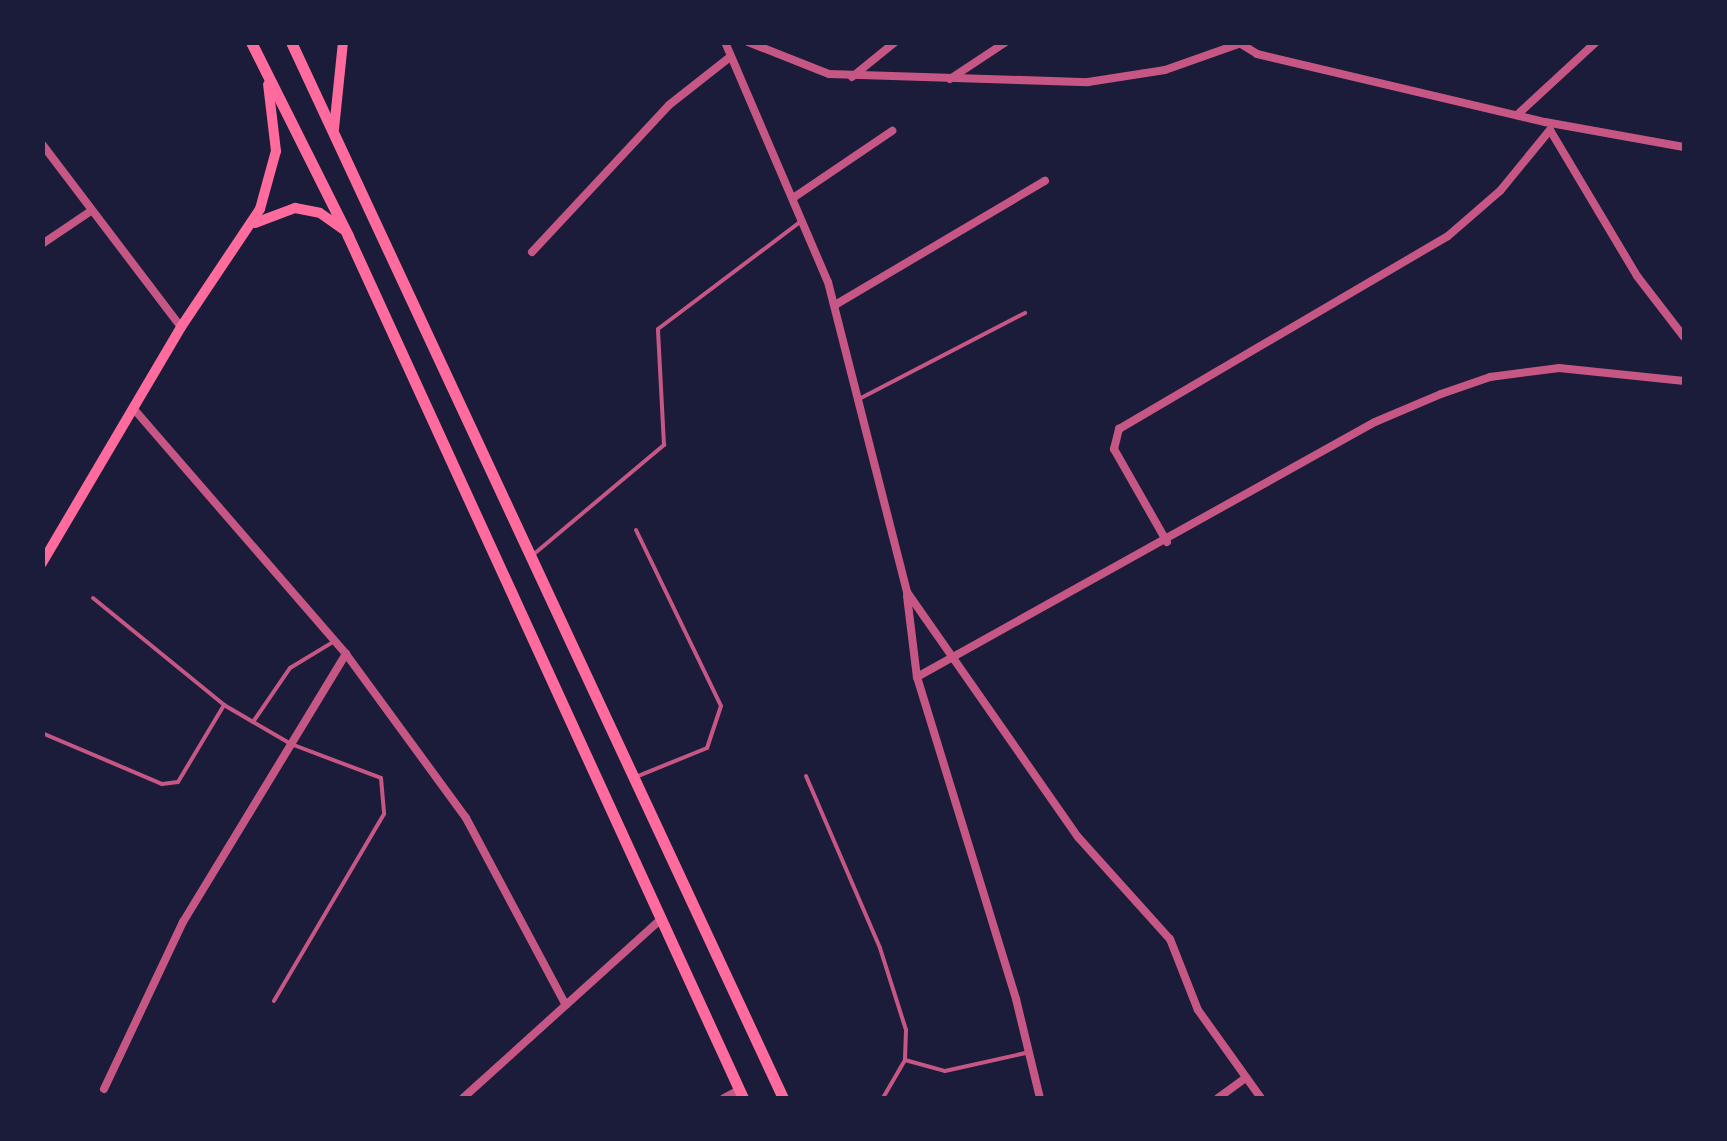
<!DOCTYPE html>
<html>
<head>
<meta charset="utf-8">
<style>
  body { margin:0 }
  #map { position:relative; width:1727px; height:1141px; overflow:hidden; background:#1b1b3a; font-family:"Archivo Narrow",sans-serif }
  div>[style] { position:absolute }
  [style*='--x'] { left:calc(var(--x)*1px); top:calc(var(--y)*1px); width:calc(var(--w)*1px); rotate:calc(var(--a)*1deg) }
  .service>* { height:4px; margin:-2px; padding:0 2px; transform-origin:2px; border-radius:2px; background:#c65784 }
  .minor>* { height:8px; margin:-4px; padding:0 4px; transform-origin:4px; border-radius:4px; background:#c65784 }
  .secondary>* { height:10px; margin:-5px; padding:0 5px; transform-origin:5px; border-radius:5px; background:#ff6b9d }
  .trunk>* { height:11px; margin:-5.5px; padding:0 5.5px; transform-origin:5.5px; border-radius:5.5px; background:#ff6b9d }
  span { translate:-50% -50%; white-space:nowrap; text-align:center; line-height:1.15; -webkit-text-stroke:8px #1b1b3a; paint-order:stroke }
  .frame { position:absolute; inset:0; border:45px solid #1b1b3a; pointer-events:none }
</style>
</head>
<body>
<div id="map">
  <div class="service">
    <div style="--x:859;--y:399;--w:187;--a:-27.4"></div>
    <div style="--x:636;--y:530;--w:195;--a:64.2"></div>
    <div style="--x:721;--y:706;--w:44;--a:108.4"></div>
    <div style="--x:707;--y:748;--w:74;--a:157.9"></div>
    <div style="--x:534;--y:554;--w:170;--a:-40"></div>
    <div style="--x:664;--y:445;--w:116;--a:-93"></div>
    <div style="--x:658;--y:329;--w:178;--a:-37"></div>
    <div style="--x:93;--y:598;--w:169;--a:39.2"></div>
    <div style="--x:224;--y:705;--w:78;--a:30.2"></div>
    <div style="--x:291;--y:744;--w:96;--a:20.7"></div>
    <div style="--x:381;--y:778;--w:36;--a:85"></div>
    <div style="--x:384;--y:814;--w:217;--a:120.5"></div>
    <div style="--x:253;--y:722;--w:65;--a:-55.6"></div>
    <div style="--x:290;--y:668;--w:50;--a:-31.2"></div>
    <div style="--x:42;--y:733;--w:130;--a:23"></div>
    <div style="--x:162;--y:784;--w:16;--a:-7"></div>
    <div style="--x:178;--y:782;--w:90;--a:-59.1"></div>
    <div style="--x:806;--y:776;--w:187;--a:66.7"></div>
    <div style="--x:880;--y:948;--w:86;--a:72.4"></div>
    <div style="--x:906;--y:1030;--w:30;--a:92"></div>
    <div style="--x:905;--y:1060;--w:44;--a:120.1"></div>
    <div style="--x:905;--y:1060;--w:41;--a:15.4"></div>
    <div style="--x:945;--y:1071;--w:87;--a:-12.6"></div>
  </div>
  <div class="minor">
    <div style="--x:725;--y:42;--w:261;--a:66.8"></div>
    <div style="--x:828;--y:282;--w:320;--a:75.7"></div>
    <div style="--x:907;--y:592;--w:299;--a:55.1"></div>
    <div style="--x:1078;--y:837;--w:137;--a:48"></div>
    <div style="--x:1170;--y:939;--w:76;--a:68.5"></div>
    <div style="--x:1198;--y:1010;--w:108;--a:54.4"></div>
    <div style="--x:748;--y:42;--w:87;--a:21.6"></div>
    <div style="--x:829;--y:74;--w:259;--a:1.8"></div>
    <div style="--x:1088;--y:82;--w:78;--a:-8.9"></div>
    <div style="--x:1165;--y:70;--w:78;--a:-19.4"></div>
    <div style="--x:1238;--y:42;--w:22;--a:32"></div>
    <div style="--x:1257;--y:54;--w:296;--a:13.3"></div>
    <div style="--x:1545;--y:122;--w:141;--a:10.2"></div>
    <div style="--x:852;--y:77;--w:55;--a:-39.1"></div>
    <div style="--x:950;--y:79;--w:67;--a:-33.5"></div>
    <div style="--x:1517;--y:115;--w:108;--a:-42.7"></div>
    <div style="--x:1550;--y:130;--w:170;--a:59.2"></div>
    <div style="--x:1637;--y:276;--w:77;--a:52.4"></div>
    <div style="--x:42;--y:144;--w:230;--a:52.8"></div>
    <div style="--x:793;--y:198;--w:120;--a:-34.1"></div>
    <div style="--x:42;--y:244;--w:59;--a:-34"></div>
    <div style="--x:532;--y:252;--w:201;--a:-47"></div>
    <div style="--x:669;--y:105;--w:78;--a:-38.2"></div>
    <div style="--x:835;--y:305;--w:244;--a:-30.6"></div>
    <div style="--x:133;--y:408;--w:325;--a:49.1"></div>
    <div style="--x:346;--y:654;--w:203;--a:53.8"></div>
    <div style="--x:466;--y:818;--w:212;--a:61.9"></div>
    <div style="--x:1167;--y:542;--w:107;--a:-119.7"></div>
    <div style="--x:1114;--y:449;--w:21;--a:-76"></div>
    <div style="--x:1119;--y:429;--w:381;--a:-30.4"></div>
    <div style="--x:1448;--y:236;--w:69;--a:-40.9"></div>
    <div style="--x:1500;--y:191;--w:79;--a:-50.7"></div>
    <div style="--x:907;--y:596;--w:82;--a:83"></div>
    <div style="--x:917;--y:677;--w:337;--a:72.9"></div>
    <div style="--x:1016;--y:999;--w:102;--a:76.4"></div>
    <div style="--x:917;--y:677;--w:524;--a:-29.11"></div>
    <div style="--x:1375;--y:422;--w:72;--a:-23"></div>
    <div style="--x:1441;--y:394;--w:52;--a:-19.1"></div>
    <div style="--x:1490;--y:377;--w:70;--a:-7.4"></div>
    <div style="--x:1559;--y:368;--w:126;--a:5.9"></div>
    <div style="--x:104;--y:1089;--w:185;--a:-64.7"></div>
    <div style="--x:183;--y:922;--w:314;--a:-58.7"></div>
    <div style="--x:463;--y:1098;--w:267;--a:-42.1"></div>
    <div style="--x:724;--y:1098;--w:17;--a:-28"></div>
    <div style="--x:1218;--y:1098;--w:34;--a:-36"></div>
  </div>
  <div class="secondary">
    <div style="--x:334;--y:129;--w:87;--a:-84.1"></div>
    <div style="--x:255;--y:223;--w:43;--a:-20.6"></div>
    <div style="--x:295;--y:208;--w:25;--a:11"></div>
    <div style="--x:320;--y:213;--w:28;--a:35"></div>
    <div style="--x:42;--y:563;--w:274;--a:-59.5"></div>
    <div style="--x:181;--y:327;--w:142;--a:-56.2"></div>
    <div style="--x:260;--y:209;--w:60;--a:-74.6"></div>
    <div style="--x:276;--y:151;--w:67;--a:-96.8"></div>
  </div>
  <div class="trunk">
    <div style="--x:251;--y:42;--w:217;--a:63.4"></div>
    <div style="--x:348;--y:236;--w:948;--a:65.38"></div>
    <div style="--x:291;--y:42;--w:1165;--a:65.02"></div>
  </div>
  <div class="frame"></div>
</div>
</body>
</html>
